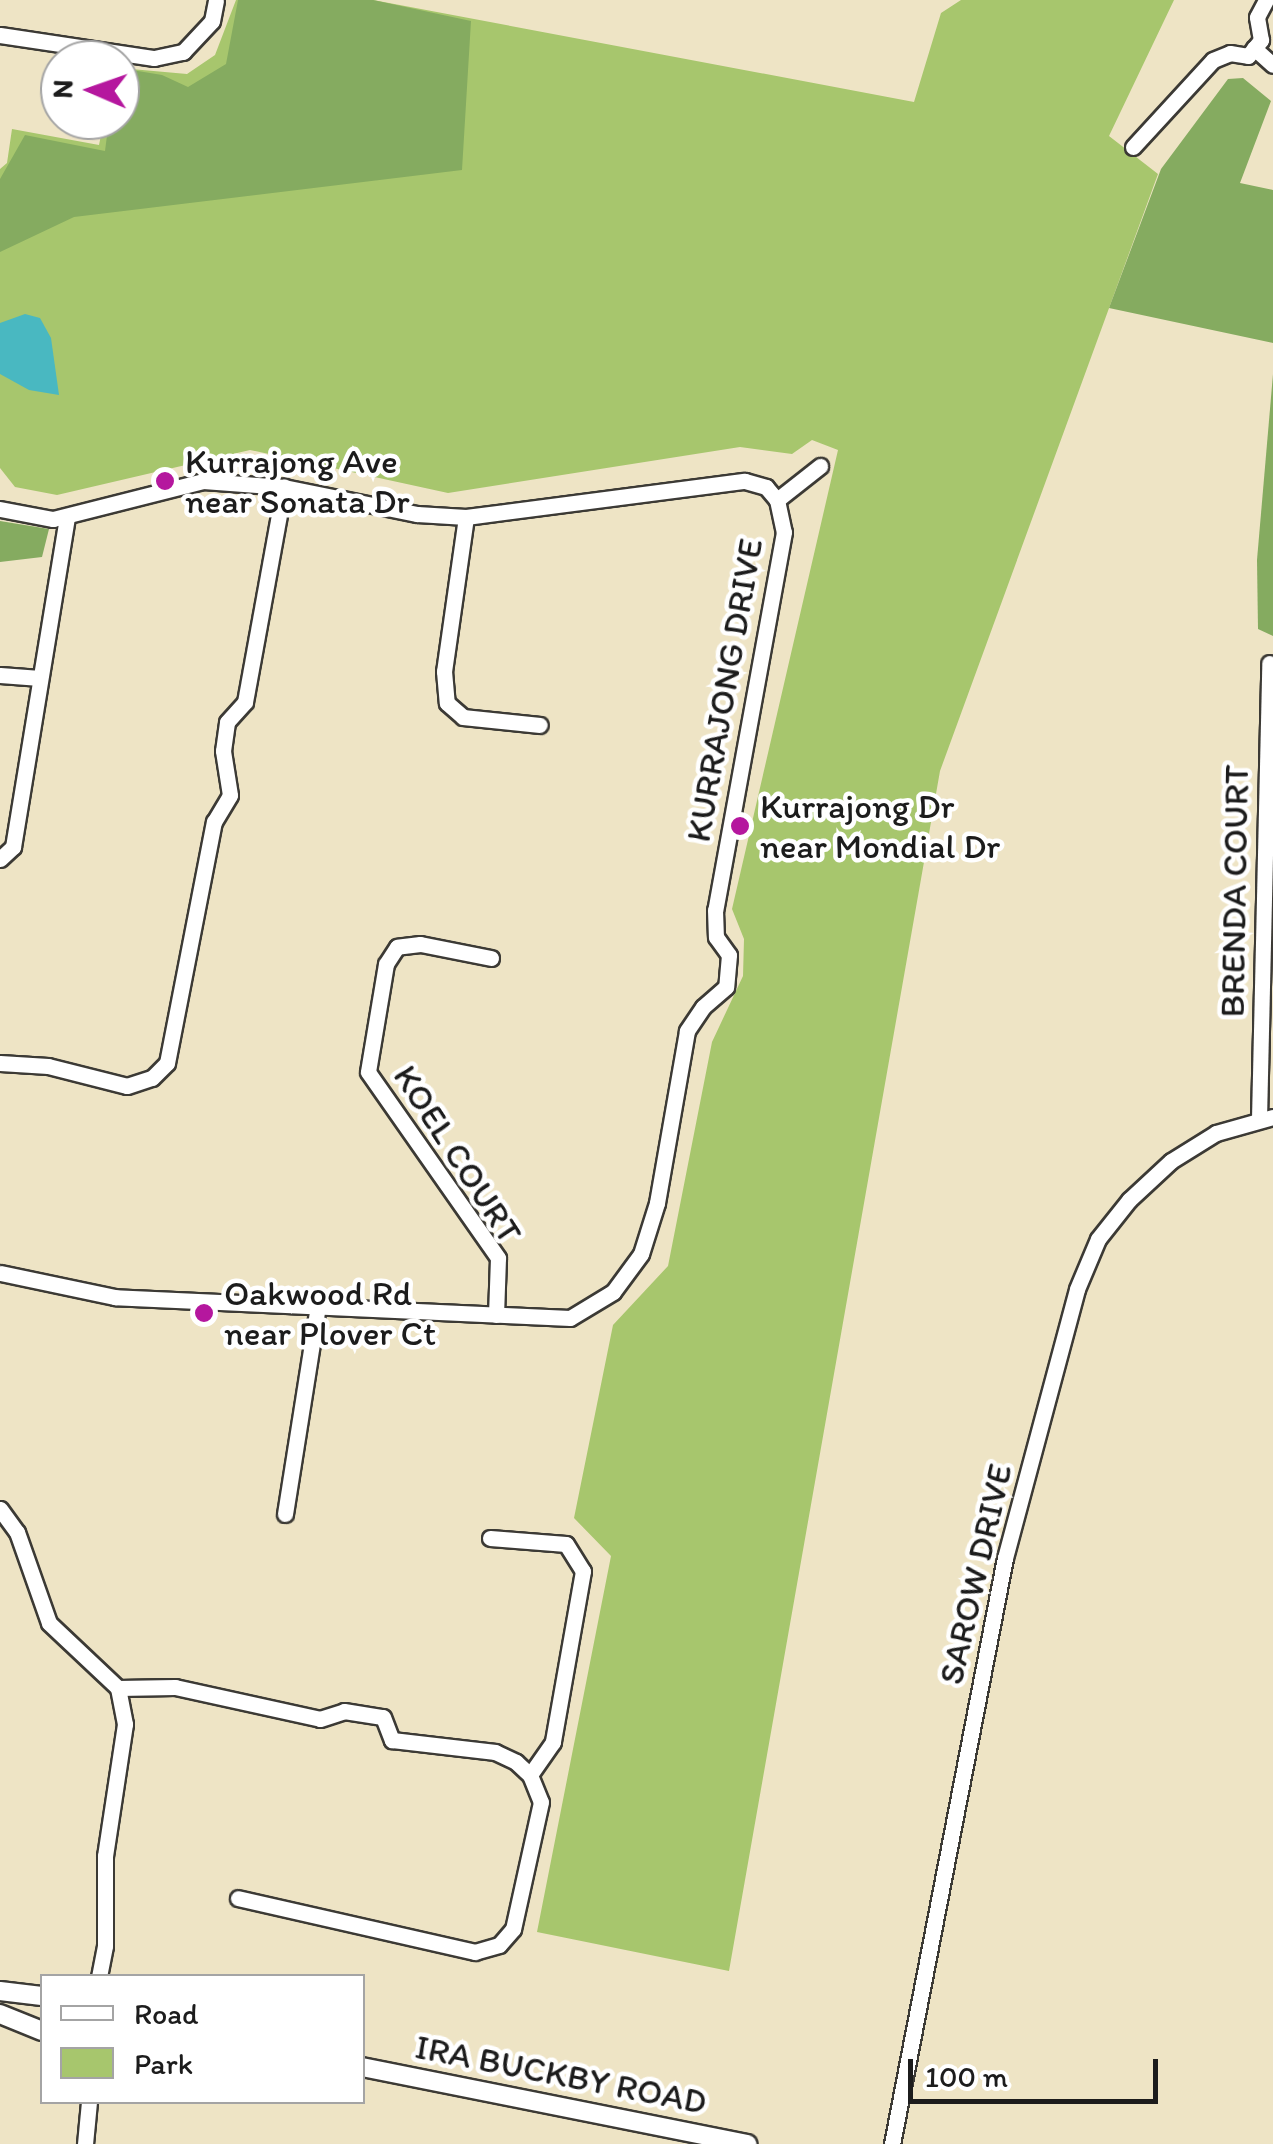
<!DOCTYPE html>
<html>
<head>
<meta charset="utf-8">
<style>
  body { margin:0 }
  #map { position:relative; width:1273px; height:2144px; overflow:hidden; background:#eee4c5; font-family:Itim,sans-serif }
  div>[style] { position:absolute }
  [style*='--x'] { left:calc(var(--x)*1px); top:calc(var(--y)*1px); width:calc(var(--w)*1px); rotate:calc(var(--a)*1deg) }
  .green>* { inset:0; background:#a7c66d }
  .forest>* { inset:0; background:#85ab60 }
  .water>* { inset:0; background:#49b8c1 }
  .roads { filter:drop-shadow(2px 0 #3c3a35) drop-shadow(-2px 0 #3c3a35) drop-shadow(0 2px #3c3a35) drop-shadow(0 -2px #3c3a35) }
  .minor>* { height:15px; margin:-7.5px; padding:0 7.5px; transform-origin:7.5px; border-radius:7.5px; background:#fff }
  .tertiary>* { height:18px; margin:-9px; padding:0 9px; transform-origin:9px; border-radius:9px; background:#fff }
  .dots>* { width:28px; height:28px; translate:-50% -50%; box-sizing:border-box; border:5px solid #fff; border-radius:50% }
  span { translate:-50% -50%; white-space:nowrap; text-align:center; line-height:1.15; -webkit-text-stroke:9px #fff; paint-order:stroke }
  .poi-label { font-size:35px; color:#1c1c1c }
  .left { translate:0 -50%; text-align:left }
  .street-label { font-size:35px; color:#1c1c1c }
  .legend { position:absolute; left:40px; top:1974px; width:325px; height:130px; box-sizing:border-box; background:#fff; border:2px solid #a4a4a4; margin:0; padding:12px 18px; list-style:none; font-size:30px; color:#1c1c1c }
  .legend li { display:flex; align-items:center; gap:20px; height:50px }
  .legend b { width:50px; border:2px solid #a4a4a4 }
  .north { position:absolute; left:40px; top:40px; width:100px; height:100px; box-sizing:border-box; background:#fff; border:2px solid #a4a4a4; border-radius:50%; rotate:272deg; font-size:28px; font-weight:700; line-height:40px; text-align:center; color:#1c1c1c }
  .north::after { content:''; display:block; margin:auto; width:35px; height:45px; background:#b5179e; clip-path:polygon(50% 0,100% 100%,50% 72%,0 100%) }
  .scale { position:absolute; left:908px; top:2059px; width:250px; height:45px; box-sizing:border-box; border:5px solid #1c1c1c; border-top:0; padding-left:12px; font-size:30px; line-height:35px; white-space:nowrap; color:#1c1c1c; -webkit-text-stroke:8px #fff; paint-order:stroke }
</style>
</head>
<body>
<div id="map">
  <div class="green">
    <div style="clip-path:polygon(236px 0,373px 0,914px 102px,941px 13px,961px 0,1174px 0,1109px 136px,1158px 174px,940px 771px,729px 1971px,537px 1932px,611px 1556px,574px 1518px,613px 1325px,668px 1266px,712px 1042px,743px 976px,744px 939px,732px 909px,838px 450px,812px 440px,792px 454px,740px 447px,448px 493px,250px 450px,57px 495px,15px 487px,0 468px,0 169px,7px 163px,12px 129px,99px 145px,104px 120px,120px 120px,120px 68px,187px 74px,215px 55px)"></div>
  </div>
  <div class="forest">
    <div style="clip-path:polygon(238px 0,373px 0,471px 21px,462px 170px,74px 217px,0 252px,0 179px,25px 135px,105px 151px,109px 120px,120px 120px,120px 68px,162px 75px,188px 87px,226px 64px)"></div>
    <div style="clip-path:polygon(1243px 78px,1271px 101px,1240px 183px,1273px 190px,1273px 343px,1109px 308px,1161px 169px,1228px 79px)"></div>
    <div style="clip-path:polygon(1273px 374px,1273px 636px,1258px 629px,1257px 560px)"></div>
    <div style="clip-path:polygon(0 521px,49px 529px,42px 557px,0 562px)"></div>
  </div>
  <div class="water">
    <div style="clip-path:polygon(25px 314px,40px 318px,51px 338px,59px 395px,29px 390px,0 374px,0 323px)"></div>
  </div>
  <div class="roads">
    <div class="minor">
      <div style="--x:0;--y:35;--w:156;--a:8.5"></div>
      <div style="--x:154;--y:58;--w:30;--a:-12"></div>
      <div style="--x:183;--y:52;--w:42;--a:-46.9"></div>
      <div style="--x:212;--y:21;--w:21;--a:-79"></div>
      <div style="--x:1254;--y:48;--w:25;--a:42"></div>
      <div style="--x:1133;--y:147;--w:118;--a:-47.4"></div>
      <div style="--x:1213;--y:60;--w:18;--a:-22"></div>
      <div style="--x:1230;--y:53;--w:18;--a:9"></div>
      <div style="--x:1248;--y:56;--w:21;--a:-51"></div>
      <div style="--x:1261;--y:40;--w:23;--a:-100"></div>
      <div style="--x:1257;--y:17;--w:19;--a:-62"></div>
      <div style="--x:777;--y:500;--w:55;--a:-38.3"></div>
      <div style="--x:0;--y:509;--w:54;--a:10.7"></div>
      <div style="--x:53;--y:519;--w:155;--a:-14.2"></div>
      <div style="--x:203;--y:481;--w:81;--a:4.2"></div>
      <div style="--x:284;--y:487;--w:136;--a:11.5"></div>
      <div style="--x:417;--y:514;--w:49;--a:3.5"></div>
      <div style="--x:466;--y:517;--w:281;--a:-7.4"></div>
      <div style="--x:745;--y:481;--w:22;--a:16"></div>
      <div style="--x:766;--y:487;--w:17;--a:50"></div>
      <div style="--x:777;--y:500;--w:33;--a:78"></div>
      <div style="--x:784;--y:532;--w:384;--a:100.3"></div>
      <div style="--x:715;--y:910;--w:27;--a:88"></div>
      <div style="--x:716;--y:937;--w:22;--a:54"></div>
      <div style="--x:729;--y:955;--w:32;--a:95"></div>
      <div style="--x:726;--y:987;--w:30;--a:139"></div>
      <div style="--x:703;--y:1007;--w:29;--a:124"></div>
      <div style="--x:687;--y:1031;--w:175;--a:99.9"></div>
      <div style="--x:657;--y:1203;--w:53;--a:107.4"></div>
      <div style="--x:641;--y:1254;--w:47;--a:126.4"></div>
      <div style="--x:613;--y:1292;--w:50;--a:148.8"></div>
      <div style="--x:570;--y:1318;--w:455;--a:-177.4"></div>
      <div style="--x:115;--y:1297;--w:117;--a:-168.2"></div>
      <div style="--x:466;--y:517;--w:156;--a:98.1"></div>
      <div style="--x:444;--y:671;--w:32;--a:85"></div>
      <div style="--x:447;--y:703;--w:21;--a:41"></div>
      <div style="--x:463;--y:717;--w:77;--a:5.9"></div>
      <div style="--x:0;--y:675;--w:40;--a:4.3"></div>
      <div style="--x:0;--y:859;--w:18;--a:-43"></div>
      <div style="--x:13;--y:847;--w:335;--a:-80.7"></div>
      <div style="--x:491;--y:958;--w:72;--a:-168.8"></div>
      <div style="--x:420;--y:944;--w:23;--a:173"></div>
      <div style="--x:397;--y:947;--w:20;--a:123"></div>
      <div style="--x:386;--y:964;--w:109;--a:99.5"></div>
      <div style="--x:368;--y:1072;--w:227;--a:55"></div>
      <div style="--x:498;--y:1258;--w:57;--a:92"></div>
      <div style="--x:0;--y:1063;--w:48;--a:3.6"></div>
      <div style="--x:48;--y:1066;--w:81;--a:14.2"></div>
      <div style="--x:127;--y:1086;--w:26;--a:-18"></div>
      <div style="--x:152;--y:1078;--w:21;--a:-45"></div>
      <div style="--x:167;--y:1063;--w:246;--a:-79"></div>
      <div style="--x:214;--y:822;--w:31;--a:-59"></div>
      <div style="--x:230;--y:795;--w:45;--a:-99"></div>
      <div style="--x:223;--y:751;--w:29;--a:-82"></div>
      <div style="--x:227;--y:722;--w:27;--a:-48"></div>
      <div style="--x:245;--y:702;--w:219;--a:-79.7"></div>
      <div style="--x:1259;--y:1119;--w:456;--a:-88.7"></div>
      <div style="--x:0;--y:1509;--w:29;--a:54"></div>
      <div style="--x:17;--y:1532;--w:96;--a:70.6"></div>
      <div style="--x:49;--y:1623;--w:95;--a:43.3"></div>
      <div style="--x:118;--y:1688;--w:37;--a:79"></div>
      <div style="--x:125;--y:1724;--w:134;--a:98.6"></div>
      <div style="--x:105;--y:1856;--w:90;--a:90"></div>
      <div style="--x:105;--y:1946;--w:31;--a:101"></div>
      <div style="--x:285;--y:1514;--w:211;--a:-81"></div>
      <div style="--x:490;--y:1538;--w:76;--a:4.5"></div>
      <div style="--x:566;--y:1544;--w:32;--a:58"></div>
      <div style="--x:583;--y:1571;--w:174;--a:100"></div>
      <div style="--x:553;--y:1742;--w:40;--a:124.9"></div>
      <div style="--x:118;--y:1688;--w:57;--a:-1"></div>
      <div style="--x:175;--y:1687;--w:148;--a:12.4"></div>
      <div style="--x:320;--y:1719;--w:25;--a:-18"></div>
      <div style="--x:344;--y:1711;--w:39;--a:9"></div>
      <div style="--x:383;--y:1717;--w:25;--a:69"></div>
      <div style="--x:392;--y:1740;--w:104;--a:6.6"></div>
      <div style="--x:495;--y:1752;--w:23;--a:25"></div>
      <div style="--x:516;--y:1762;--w:19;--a:43"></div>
      <div style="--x:530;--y:1775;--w:29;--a:68"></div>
      <div style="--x:541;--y:1802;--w:130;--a:102.4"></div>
      <div style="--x:513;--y:1929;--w:21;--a:131"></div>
      <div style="--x:499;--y:1945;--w:25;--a:164"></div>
      <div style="--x:475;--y:1952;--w:243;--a:-167.2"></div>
      <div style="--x:85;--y:2144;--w:42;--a:-84.6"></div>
      <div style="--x:892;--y:2144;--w:597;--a:-79.09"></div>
      <div style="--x:1005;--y:1558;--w:278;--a:-75"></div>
      <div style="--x:1077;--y:1289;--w:54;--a:-67.2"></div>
      <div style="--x:1098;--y:1239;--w:50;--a:-51.5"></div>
      <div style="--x:1129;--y:1200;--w:57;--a:-42.9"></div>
      <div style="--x:1171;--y:1161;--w:53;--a:-31.9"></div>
      <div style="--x:1216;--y:1133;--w:59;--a:-15.7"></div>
    </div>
    <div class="tertiary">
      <div style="--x:0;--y:1991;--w:42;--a:6.8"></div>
      <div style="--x:0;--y:2014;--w:45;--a:22"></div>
      <div style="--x:362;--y:2067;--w:393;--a:11.3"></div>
    </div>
  </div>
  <div class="dots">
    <div style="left:165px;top:481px;background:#b5179e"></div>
    <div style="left:740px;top:826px;background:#b5179e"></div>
    <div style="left:204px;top:1313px;background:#b5179e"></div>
  </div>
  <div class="poi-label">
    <span class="left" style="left:185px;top:481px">Kurrajong Ave<br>near Sonata Dr</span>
    <span class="left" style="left:760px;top:826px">Kurrajong Dr<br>near Mondial Dr</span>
    <span class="left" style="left:224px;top:1313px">Oakwood Rd<br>near Plover Ct</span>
  </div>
  <div class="street-label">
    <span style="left:724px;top:690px;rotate:-80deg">KURRAJONG DRIVE</span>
    <span style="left:1234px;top:891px;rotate:-89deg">BRENDA COURT</span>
    <span style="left:458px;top:1154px;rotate:57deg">KOEL COURT</span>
    <span style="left:975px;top:1574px;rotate:-77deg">SAROW DRIVE</span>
    <span style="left:561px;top:2074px;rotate:11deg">IRA BUCKBY ROAD</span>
  </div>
  <ul class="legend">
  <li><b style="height:12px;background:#fff"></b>Road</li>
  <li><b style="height:28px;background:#a7c66d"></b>Park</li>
  </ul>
  <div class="north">N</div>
  <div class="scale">100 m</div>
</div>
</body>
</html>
